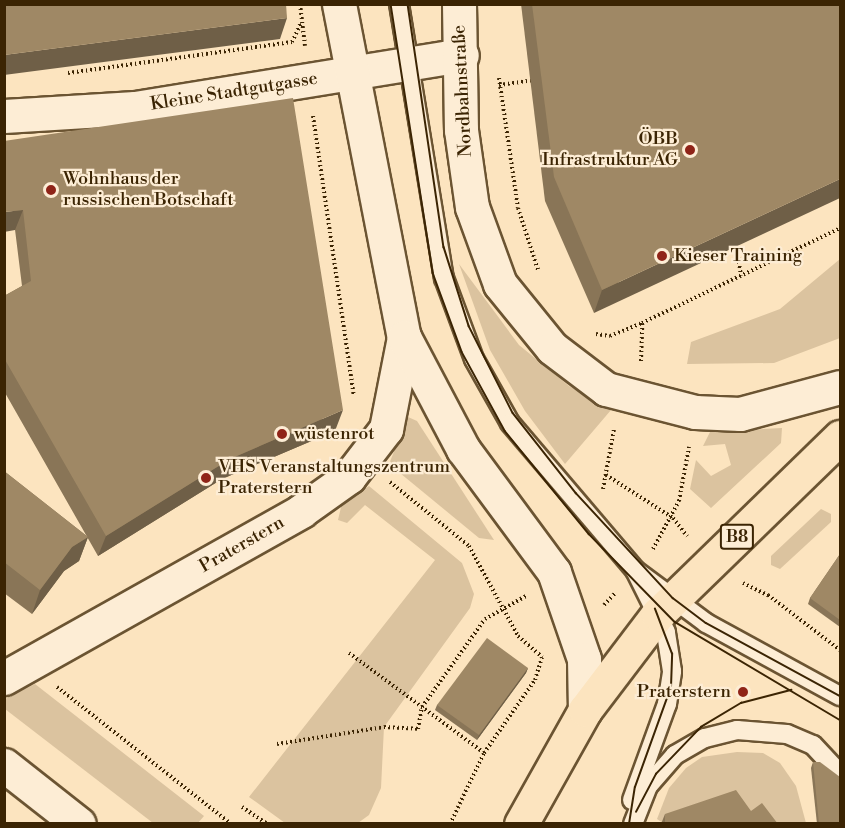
<!DOCTYPE html>
<html>
<head>
<meta charset="utf-8">
<style>
  body { margin:0 }
  #map { position:relative; width:845px; height:828px; overflow:hidden; background:#fce4bf; font-family:"Libre Bodoni",serif }
  div>[style] { position:absolute }
  [style*='--x'] { left:calc(var(--x)*1px); top:calc(var(--y)*1px); width:calc(var(--w)*1px); rotate:calc(var(--a)*1deg) }
  .green>* { inset:0; background:#dbc39f }
  .path>* { height:4px; margin-top:-2px; transform-origin:0; background:repeating-linear-gradient(90deg,#3b2403 0 1.5px,transparent 0 4.5px) }
  .roads { filter:drop-shadow(2px 0 #6b5432) drop-shadow(-2px 0 #6b5432) drop-shadow(0 2px #6b5432) drop-shadow(0 -2px #6b5432) }
  .service>* { height:18px; margin:-9px; padding:0 9px; transform-origin:9px; border-radius:9px; background:#fdedd5 }
  .minor>* { height:33px; margin:-16.5px; padding:0 16.5px; transform-origin:16.5px; border-radius:16.5px; background:#fdedd5 }
  .tertiary>* { height:33px; margin:-16.5px; padding:0 16.5px; transform-origin:16.5px; border-radius:16.5px; background:#fdedd5 }
  .secondary>* { height:33px; margin:-16.5px; padding:0 16.5px; transform-origin:16.5px; border-radius:16.5px; background:#fdedd5 }
  .primary>* { height:33px; margin:-16.5px; padding:0 16.5px; transform-origin:16.5px; border-radius:16.5px; background:#fce4bf }
  .tram>* { height:1.5px; margin:-0.75px; padding:0 0.75px; transform-origin:0.75px; border-radius:0.75px; background:#3b2403 }
  .wall>* { inset:0; background:#897557 }
  .shaded-wall>* { inset:0; background:#6f5f47 }
  .building>* { inset:0; background:#9f8865 }
  .dots>* { width:16px; height:16px; translate:-50% -50%; box-sizing:border-box; border:3px solid #fdedd5; border-radius:50% }
  span { translate:-50% -50%; white-space:nowrap; text-align:center; line-height:1.15; -webkit-text-stroke:4.5px #fdedd5; paint-order:stroke }
  .shield-label span { padding:2px 4px; background:#fdedd5; border:2px solid; border-radius:4px; -webkit-text-stroke-width:0 }
  .shield-label { font-size:16px; color:#3b2403; font-weight:700 }
  .street-label { font-size:18px; color:#3b2403 }
  .poi-label { font-size:18px; color:#3b2403 }
  .right { translate:-100% -50%; text-align:right }
  .left { translate:0 -50%; text-align:left }
  .frame { position:absolute; inset:0; border:6px solid #3b2403; pointer-events:none }
</style>
</head>
<body>
<div id="map">
  <div class="green">
    <div style="clip-path:polygon(840px 259px,840px 338px,774px 363px,687px 364px,691px 342px,780px 309px)"></div>
    <div style="clip-path:polygon(459px 264px,519px 345px,569px 386px,611px 410px,565px 464px,525px 411px,490px 350px)"></div>
    <div style="clip-path:polygon(408px 417px,417px 421px,494px 540px,479px 538px,389px 464px)"></div>
    <div style="clip-path:polygon(782px 428px,781px 443px,711px 508px,690px 489px,696px 460px,711px 476px,731px 465px,725px 444px,703px 446px,710px 432px)"></div>
    <div style="clip-path:polygon(369px 486px,462px 563px,474px 594px,470px 608px,384px 727px,381px 788px,369px 815px,358px 823px,285px 823px,249px 797px,435px 560px,365px 505px,347px 523px,338px 520px,342px 503px)"></div>
    <div style="clip-path:polygon(821px 509px,831px 514px,831px 522px,780px 569px,771px 565px,771px 556px)"></div>
    <div style="clip-path:polygon(35px 684px,204px 816px,198px 823px,153px 823px,5px 709px,5px 699px)"></div>
    <div style="clip-path:polygon(737px 752px,763px 753px,780px 763px,796px 786px,806px 823px,663px 823px,657px 819px,669px 788px,686px 768px,702px 757px)"></div>
  </div>
  <div class="path">
    <div style="--x:300;--y:4;--w:42;--a:83.2"></div>
    <div style="--x:68;--y:73;--w:226;--a:-7.9"></div>
    <div style="--x:292;--y:42;--w:21;--a:-65"></div>
    <div style="--x:499;--y:78;--w:131;--a:81.7"></div>
    <div style="--x:518;--y:208;--w:65;--a:72.1"></div>
    <div style="--x:499;--y:85;--w:35;--a:-8"></div>
    <div style="--x:313;--y:116;--w:283;--a:81.7"></div>
    <div style="--x:736;--y:244;--w:32;--a:81"></div>
    <div style="--x:596;--y:334;--w:14;--a:8"></div>
    <div style="--x:610;--y:336;--w:35;--a:-22"></div>
    <div style="--x:642;--y:323;--w:220;--a:-25.6"></div>
    <div style="--x:641;--y:361;--w:38;--a:-88"></div>
    <div style="--x:606;--y:475;--w:80;--a:32.7"></div>
    <div style="--x:673;--y:518;--w:23;--a:52"></div>
    <div style="--x:390;--y:482;--w:102;--a:39"></div>
    <div style="--x:469;--y:546;--w:102;--a:61.4"></div>
    <div style="--x:518;--y:636;--w:32;--a:41"></div>
    <div style="--x:603;--y:489;--w:61;--a:-79.6"></div>
    <div style="--x:653;--y:549;--w:55;--a:-61.6"></div>
    <div style="--x:679;--y:501;--w:55;--a:-79.5"></div>
    <div style="--x:743;--y:583;--w:28;--a:26"></div>
    <div style="--x:768;--y:595;--w:91;--a:37.4"></div>
    <div style="--x:604;--y:605;--w:16;--a:-47"></div>
    <div style="--x:349;--y:653;--w:168;--a:36.5"></div>
    <div style="--x:57;--y:687;--w:221;--a:38.2"></div>
    <div style="--x:277;--y:744;--w:108;--a:-9"></div>
    <div style="--x:384;--y:727;--w:34;--a:3"></div>
    <div style="--x:418;--y:729;--w:22;--a:-80"></div>
    <div style="--x:422;--y:707;--w:108;--a:-54.4"></div>
    <div style="--x:485;--y:619;--w:47;--a:-29.3"></div>
    <div style="--x:242;--y:807;--w:30;--a:34"></div>
    <div style="--x:450;--y:824;--w:79;--a:-64.4"></div>
    <div style="--x:484;--y:753;--w:89;--a:-55.1"></div>
    <div style="--x:535;--y:680;--w:24;--a:-73"></div>
  </div>
  <div class="roads">
    <div class="service">
      <div style="--x:399;--y:4;--w:278;--a:80.7"></div>
      <div style="--x:444;--y:278;--w:86;--a:69.7"></div>
      <div style="--x:474;--y:359;--w:73;--a:60.6"></div>
      <div style="--x:510;--y:423;--w:193;--a:49.6"></div>
      <div style="--x:635;--y:570;--w:89;--a:36.7"></div>
      <div style="--x:706;--y:623;--w:153;--a:28.6"></div>
      <div style="--x:632;--y:800;--w:102;--a:-70"></div>
      <div style="--x:667;--y:704;--w:33;--a:-81"></div>
      <div style="--x:672;--y:671;--w:39;--a:-99"></div>
      <div style="--x:666;--y:632;--w:67;--a:-116.6"></div>
      <div style="--x:633;--y:824;--w:41;--a:-68.5"></div>
      <div style="--x:648;--y:786;--w:41;--a:-48.9"></div>
      <div style="--x:675;--y:755;--w:34;--a:-30"></div>
      <div style="--x:705;--y:738;--w:33;--a:-14"></div>
      <div style="--x:737;--y:730;--w:50;--a:4.6"></div>
      <div style="--x:787;--y:734;--w:28;--a:23"></div>
      <div style="--x:813;--y:745;--w:40;--a:47"></div>
    </div>
    <div class="minor">
      <div style="--x:4;--y:678;--w:341;--a:-29.3"></div>
      <div style="--x:301;--y:511;--w:59;--a:-35.3"></div>
      <div style="--x:349;--y:477;--w:61;--a:-52.4"></div>
      <div style="--x:386;--y:429;--w:94;--a:-78.9"></div>
      <div style="--x:4;--y:765;--w:95;--a:38.2"></div>
    </div>
    <div class="tertiary">
      <div style="--x:4;--y:116;--w:131;--a:-3.5"></div>
      <div style="--x:135;--y:108;--w:331;--a:-9.2"></div>
    </div>
    <div class="secondary">
      <div style="--x:339;--y:4;--w:339;--a:79"></div>
      <div style="--x:404;--y:337;--w:127;--a:62.2"></div>
      <div style="--x:463;--y:449;--w:153;--a:53.5"></div>
      <div style="--x:554;--y:572;--w:92;--a:71"></div>
      <div style="--x:584;--y:659;--w:51;--a:88.9"></div>
      <div style="--x:459;--y:4;--w:126;--a:89.1"></div>
      <div style="--x:461;--y:130;--w:78;--a:81.9"></div>
      <div style="--x:472;--y:207;--w:82;--a:70"></div>
      <div style="--x:500;--y:284;--w:82;--a:50.9"></div>
      <div style="--x:552;--y:348;--w:68;--a:37.2"></div>
      <div style="--x:606;--y:389;--w:92;--a:14.5"></div>
      <div style="--x:695;--y:412;--w:45;--a:2.5"></div>
      <div style="--x:740;--y:414;--w:104;--a:-15.1"></div>
    </div>
    <div class="primary">
      <div style="--x:521;--y:824;--w:131;--a:-60.7"></div>
      <div style="--x:585;--y:710;--w:121;--a:-52.8"></div>
      <div style="--x:658;--y:614;--w:254;--a:-44.2"></div>
    </div>
  </div>
  <div class="tram">
    <div style="--x:391;--y:4;--w:272;--a:81.1"></div>
    <div style="--x:433;--y:273;--w:84;--a:69.8"></div>
    <div style="--x:462;--y:352;--w:90;--a:61.4"></div>
    <div style="--x:505;--y:431;--w:133;--a:50.8"></div>
    <div style="--x:589;--y:534;--w:123;--a:45.7"></div>
    <div style="--x:675;--y:622;--w:192;--a:30.7"></div>
    <div style="--x:408;--y:4;--w:246;--a:81.6"></div>
    <div style="--x:444;--y:247;--w:83;--a:72.4"></div>
    <div style="--x:469;--y:326;--w:97;--a:63.2"></div>
    <div style="--x:513;--y:413;--w:102;--a:51.8"></div>
    <div style="--x:576;--y:493;--w:143;--a:47.3"></div>
    <div style="--x:673;--y:598;--w:41;--a:37.1"></div>
    <div style="--x:706;--y:623;--w:153;--a:28.6"></div>
    <div style="--x:636;--y:812;--w:43;--a:-62.2"></div>
    <div style="--x:656;--y:774;--w:65;--a:-46.2"></div>
    <div style="--x:701;--y:727;--w:47;--a:-31"></div>
    <div style="--x:741;--y:703;--w:52;--a:-14.6"></div>
    <div style="--x:629;--y:824;--w:37;--a:-81"></div>
    <div style="--x:635;--y:787;--w:106;--a:-70.2"></div>
    <div style="--x:671;--y:687;--w:33;--a:-88"></div>
    <div style="--x:672;--y:654;--w:48;--a:-110.7"></div>
  </div>
  <div class="wall">
    <div style="clip-path:polygon(521px 4px,840px 4px,594px 313px,545px 201px)"></div>
    <div style="clip-path:polygon(4px 141px,335px 431px,222px 479px,98px 556px,4px 391px,4px 296px,22px 286px)"></div>
    <div style="clip-path:polygon(4px 471px,88px 537px,79px 561px,64px 571px,32px 614px,4px 593px)"></div>
    <div style="clip-path:polygon(840px 554px,840px 627px,808px 604px,810px 598px)"></div>
    <div style="clip-path:polygon(528px 668px,526px 673px,477px 740px,435px 710px,437px 705px)"></div>
    <div style="clip-path:polygon(813px 762px,840px 824px,817px 824px,811px 768px)"></div>
    <div style="clip-path:polygon(751px 811px,778px 824px,661px 824px,665px 814px)"></div>
  </div>
  <div class="shaded-wall">
    <div style="clip-path:polygon(287px 18px,280px 39px,4px 75px,4px 55px)"></div>
    <div style="clip-path:polygon(840px 179px,840px 198px,594px 313px,602px 290px)"></div>
    <div style="clip-path:polygon(23px 210px,15px 230px,4px 232px,4px 212px)"></div>
    <div style="clip-path:polygon(343px 410px,335px 431px,222px 479px,98px 556px,106px 536px,230px 459px)"></div>
    <div style="clip-path:polygon(88px 537px,79px 561px,64px 571px,32px 614px,40px 590px,72px 547px)"></div>
    <div style="clip-path:polygon(528px 668px,526px 673px,477px 740px,479px 735px)"></div>
  </div>
  <div class="building">
    <div style="clip-path:polygon(4px 4px,286px 4px,287px 18px,4px 55px)"></div>
    <div style="clip-path:polygon(532px 4px,840px 4px,840px 179px,602px 290px,554px 177px)"></div>
    <div style="clip-path:polygon(293px 98px,343px 410px,230px 459px,106px 536px,4px 358px,4px 296px,31px 281px,23px 210px,4px 212px,4px 141px)"></div>
    <div style="clip-path:polygon(4px 471px,88px 537px,72px 547px,40px 590px,4px 562px)"></div>
    <div style="clip-path:polygon(840px 554px,840px 620px,810px 598px)"></div>
    <div style="clip-path:polygon(487px 638px,528px 668px,479px 735px,437px 705px)"></div>
    <div style="clip-path:polygon(813px 762px,820px 762px,840px 777px,840px 824px,819px 824px)"></div>
    <div style="clip-path:polygon(736px 790px,751px 811px,762px 803px,778px 824px,665px 824px,665px 814px)"></div>
  </div>
  <div class="dots">
    <div style="left:690px;top:150px;background:#8f2418"></div>
    <div style="left:51px;top:190px;background:#8f2418"></div>
    <div style="left:662px;top:256px;background:#8f2418"></div>
    <div style="left:282px;top:434px;background:#8f2418"></div>
    <div style="left:206px;top:478px;background:#8f2418"></div>
    <div style="left:743px;top:692px;background:#8f2418"></div>
  </div>
  <div class="shield-label">
    <span style="left:737px;top:537px">B8</span>
  </div>
  <div class="street-label">
    <span style="left:463px;top:91px;rotate:-93deg">Nordbahnstraße</span>
    <span style="left:234px;top:92px;rotate:-9deg">Kleine Stadtgutgasse</span>
    <span style="left:242px;top:545px;rotate:-30deg">Praterstern</span>
  </div>
  <div class="poi-label">
    <span class="right" style="left:678px;top:150px">ÖBB<br>Infrastruktur AG</span>
    <span class="left" style="left:63px;top:190px">Wohnhaus der<br>russischen Botschaft</span>
    <span class="left" style="left:674px;top:256px">Kieser Training</span>
    <span class="left" style="left:294px;top:434px">wüstenrot</span>
    <span class="left" style="left:218px;top:478px">VHS Veranstaltungszentrum<br>Praterstern</span>
    <span class="right" style="left:731px;top:692px">Praterstern</span>
  </div>
  <div class="frame"></div>
</div>
</body>
</html>
